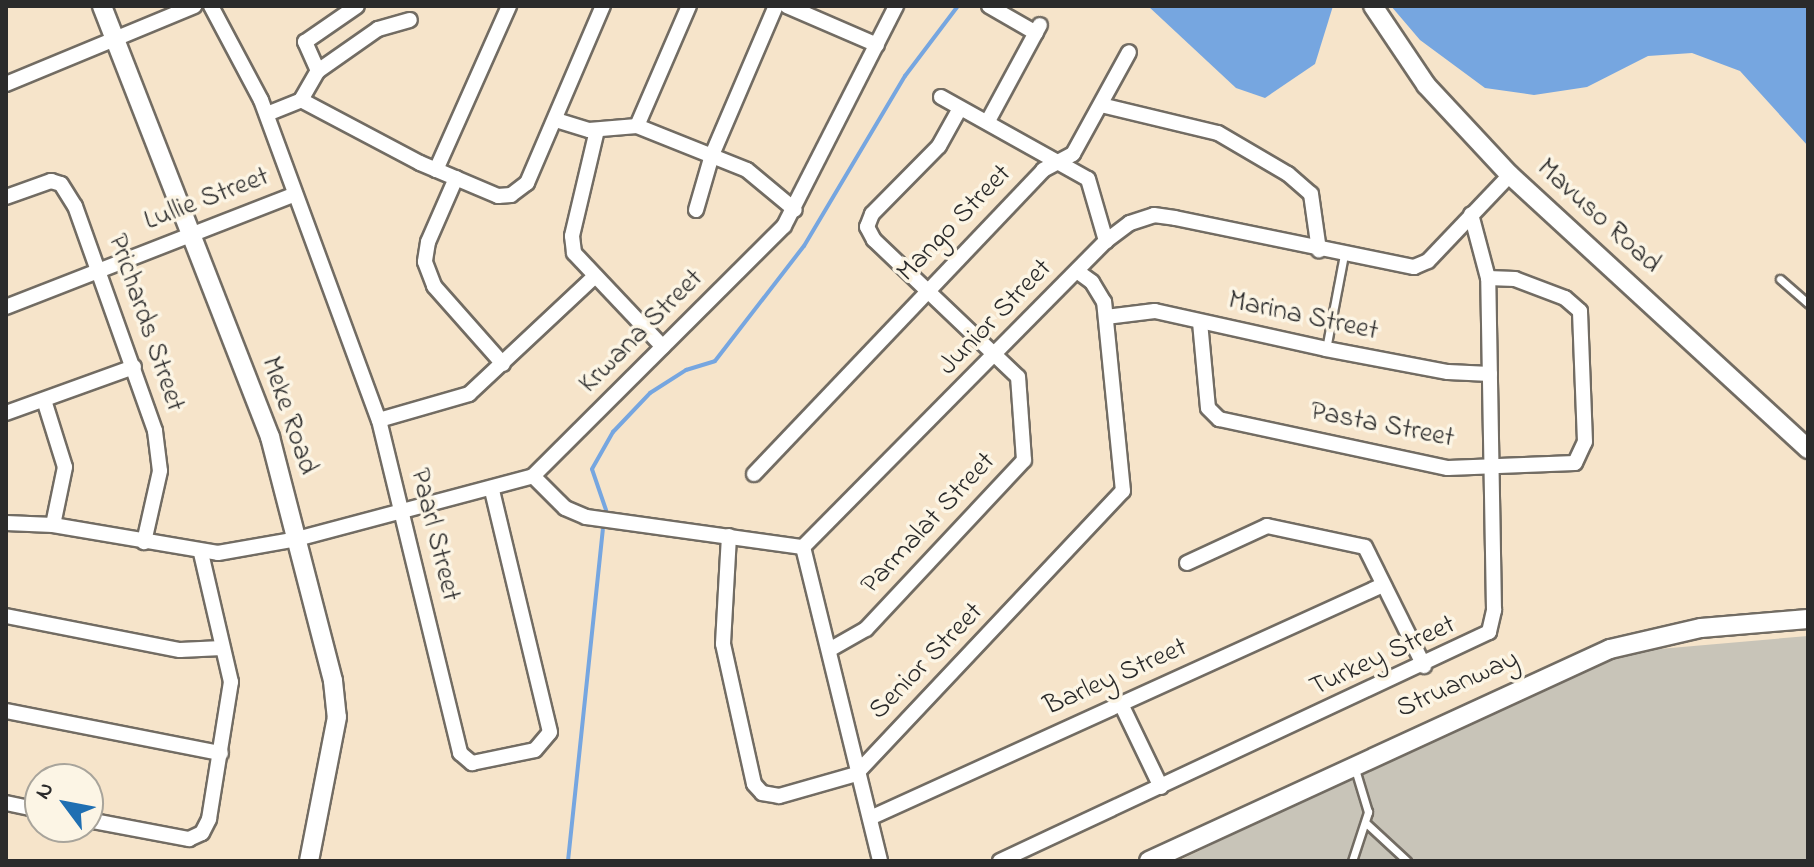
<!DOCTYPE html>
<html>
<head>
<meta charset="utf-8">
<style>
  body { margin:0 }
  #map { position:relative; width:1814px; height:867px; overflow:hidden; background:#f6e4ca; font-family:"Indie Flower",sans-serif }
  div>[style] { position:absolute }
  [style*='--x'] { left:calc(var(--x)*1px); top:calc(var(--y)*1px); width:calc(var(--w)*1px); rotate:calc(var(--a)*1deg) }
  .industrial>* { inset:0; background:#c8c4b8 }
  .water>* { inset:0; background:#76a6e0 }
  .stream>* { height:4px; margin:-2px; padding:0 2px; transform-origin:2px; border-radius:2px; background:#76a6e0 }
  .roads { filter:drop-shadow(2px 0 #726c63) drop-shadow(-2px 0 #726c63) drop-shadow(0 2px #726c63) drop-shadow(0 -2px #726c63) }
  .service>* { height:7px; margin:-3.5px; padding:0 3.5px; transform-origin:3.5px; border-radius:3.5px; background:#fff }
  .minor>* { height:14px; margin:-7px; padding:0 7px; transform-origin:7px; border-radius:7px; background:#fff }
  .tertiary>* { height:18px; margin:-9px; padding:0 9px; transform-origin:9px; border-radius:9px; background:#fff }
  span { translate:-50% -50%; white-space:nowrap; text-align:center; line-height:1.15; -webkit-text-stroke:7px #fcf5e5; paint-order:stroke }
  .street-label { font-size:28px; color:#2b2b2b }
  .frame { position:absolute; inset:0; border:8px solid #2b2b2b; pointer-events:none }
  .north { position:absolute; left:24px; top:763px; width:80px; height:80px; box-sizing:border-box; background:#fcf5e5; border:2px solid #a8a49b; border-radius:50%; rotate:302deg; font-size:22px; font-weight:700; line-height:32px; text-align:center; color:#2b2b2b }
  .north::after { content:''; display:block; margin:auto; width:28px; height:36px; background:#1f6fb2; clip-path:polygon(50% 0,100% 100%,50% 72%,0 100%) }
</style>
</head>
<body>
<div id="map">
  <div class="industrial">
    <div style="clip-path:polygon(1808px 636px,1808px 861px,1178px 861px,1613px 653px)"></div>
  </div>
  <div class="water">
    <div style="clip-path:polygon(1148px 6px,1333px 6px,1315px 64px,1265px 98px,1236px 88px)"></div>
    <div style="clip-path:polygon(1391px 6px,1808px 6px,1808px 146px,1740px 71px,1692px 53px,1648px 56px,1587px 87px,1534px 95px,1485px 88px,1420px 40px)"></div>
  </div>
  <div class="stream">
    <div style="--x:606;--y:510;--w:43;--a:-108.9"></div>
    <div style="--x:592;--y:469;--w:43;--a:-60.4"></div>
    <div style="--x:613;--y:432;--w:54;--a:-46.5"></div>
    <div style="--x:650;--y:393;--w:43;--a:-32.6"></div>
    <div style="--x:686;--y:370;--w:30;--a:-17"></div>
    <div style="--x:715;--y:361;--w:145;--a:-52.3"></div>
    <div style="--x:804;--y:246;--w:198;--a:-59.3"></div>
    <div style="--x:905;--y:76;--w:88;--a:-52.9"></div>
    <div style="--x:568;--y:861;--w:333;--a:-84"></div>
  </div>
  <div class="roads">
    <div class="service">
      <div style="--x:1780;--y:279;--w:37;--a:41"></div>
      <div style="--x:1326;--y:349;--w:96;--a:-79.2"></div>
      <div style="--x:1366;--y:823;--w:56;--a:42.8"></div>
      <div style="--x:1352;--y:861;--w:52;--a:-71.9"></div>
      <div style="--x:1368;--y:812;--w:45;--a:-106.8"></div>
    </div>
    <div class="minor">
      <div style="--x:211;--y:6;--w:106;--a:62"></div>
      <div style="--x:261;--y:100;--w:341;--a:69.8"></div>
      <div style="--x:379;--y:420;--w:343;--a:76.3"></div>
      <div style="--x:460;--y:753;--w:16;--a:40"></div>
      <div style="--x:472;--y:763;--w:64;--a:-11.7"></div>
      <div style="--x:535;--y:750;--w:23;--a:-50"></div>
      <div style="--x:550;--y:732;--w:249;--a:-103.5"></div>
      <div style="--x:787;--y:6;--w:98;--a:23.4"></div>
      <div style="--x:989;--y:6;--w:54;--a:29.9"></div>
      <div style="--x:318;--y:71;--w:32;--a:-114"></div>
      <div style="--x:305;--y:42;--w:63;--a:-34.7"></div>
      <div style="--x:6;--y:84;--w:204;--a:-22.5"></div>
      <div style="--x:941;--y:97;--w:168;--a:29.2"></div>
      <div style="--x:1088;--y:179;--w:65;--a:73.8"></div>
      <div style="--x:301;--y:100;--w:135;--a:27.9"></div>
      <div style="--x:420;--y:163;--w:85;--a:22.9"></div>
      <div style="--x:498;--y:196;--w:13;--a:-4"></div>
      <div style="--x:511;--y:195;--w:20;--a:-37"></div>
      <div style="--x:527;--y:183;--w:193;--a:-66.8"></div>
      <div style="--x:1101;--y:105;--w:120;--a:13.5"></div>
      <div style="--x:1218;--y:133;--w:81;--a:30.4"></div>
      <div style="--x:1288;--y:174;--w:30;--a:41"></div>
      <div style="--x:1311;--y:194;--w:57;--a:81.9"></div>
      <div style="--x:267;--y:114;--w:37;--a:-22"></div>
      <div style="--x:301;--y:100;--w:34;--a:-60"></div>
      <div style="--x:318;--y:71;--w:73;--a:-35"></div>
      <div style="--x:378;--y:29;--w:33;--a:-16"></div>
      <div style="--x:556;--y:120;--w:34;--a:17"></div>
      <div style="--x:589;--y:130;--w:48;--a:-4.8"></div>
      <div style="--x:637;--y:126;--w:118;--a:21.8"></div>
      <div style="--x:747;--y:170;--w:62;--a:39.8"></div>
      <div style="--x:988;--y:121;--w:109;--a:-61.6"></div>
      <div style="--x:637;--y:126;--w:131;--a:-66.6"></div>
      <div style="--x:597;--y:130;--w:109;--a:103.3"></div>
      <div style="--x:572;--y:236;--w:17;--a:83"></div>
      <div style="--x:574;--y:253;--w:129;--a:46.6"></div>
      <div style="--x:436;--y:170;--w:180;--a:-66"></div>
      <div style="--x:456;--y:178;--w:70;--a:113.6"></div>
      <div style="--x:428;--y:242;--w:20;--a:99"></div>
      <div style="--x:425;--y:262;--w:26;--a:69"></div>
      <div style="--x:434;--y:286;--w:104;--a:48.5"></div>
      <div style="--x:6;--y:197;--w:48;--a:-19.6"></div>
      <div style="--x:51;--y:181;--w:10;--a:17"></div>
      <div style="--x:61;--y:184;--w:26;--a:58"></div>
      <div style="--x:75;--y:206;--w:239;--a:70.4"></div>
      <div style="--x:155;--y:431;--w:40;--a:82.9"></div>
      <div style="--x:160;--y:471;--w:73;--a:102.7"></div>
      <div style="--x:696;--y:210;--w:57;--a:-73.8"></div>
      <div style="--x:712;--y:155;--w:162;--a:-66.8"></div>
      <div style="--x:6;--y:307;--w:308;--a:-21.3"></div>
      <div style="--x:1106;--y:317;--w:49;--a:-7"></div>
      <div style="--x:1155;--y:311;--w:175;--a:12.5"></div>
      <div style="--x:1326;--y:349;--w:124;--a:10.7"></div>
      <div style="--x:1448;--y:372;--w:42;--a:2.7"></div>
      <div style="--x:1200;--y:322;--w:86;--a:84.7"></div>
      <div style="--x:1208;--y:408;--w:16;--a:45"></div>
      <div style="--x:1219;--y:419;--w:234;--a:12.1"></div>
      <div style="--x:1448;--y:468;--w:127;--a:-2.3"></div>
      <div style="--x:1575;--y:463;--w:23;--a:-65"></div>
      <div style="--x:1585;--y:442;--w:131;--a:-92.2"></div>
      <div style="--x:1580;--y:311;--w:20;--a:-139"></div>
      <div style="--x:1565;--y:298;--w:53;--a:-159.2"></div>
      <div style="--x:1515;--y:279;--w:27;--a:-178"></div>
      <div style="--x:44;--y:400;--w:70;--a:72.6"></div>
      <div style="--x:65;--y:467;--w:59;--a:101.7"></div>
      <div style="--x:6;--y:413;--w:136;--a:-19.8"></div>
      <div style="--x:379;--y:420;--w:94;--a:-16.1"></div>
      <div style="--x:469;--y:394;--w:171;--a:-43.1"></div>
      <div style="--x:754;--y:474;--w:419;--a:-46.4"></div>
      <div style="--x:1043;--y:170;--w:34;--a:-28"></div>
      <div style="--x:1073;--y:154;--w:116;--a:-61.2"></div>
      <div style="--x:533;--y:476;--w:45;--a:45"></div>
      <div style="--x:565;--y:508;--w:23;--a:23"></div>
      <div style="--x:586;--y:517;--w:219;--a:7.9"></div>
      <div style="--x:803;--y:547;--w:431;--a:-45.3"></div>
      <div style="--x:1106;--y:241;--w:30;--a:-37"></div>
      <div style="--x:1130;--y:223;--w:25;--a:-18"></div>
      <div style="--x:1154;--y:215;--w:21;--a:8"></div>
      <div style="--x:1175;--y:218;--w:244;--a:11.6"></div>
      <div style="--x:1414;--y:267;--w:15;--a:-23"></div>
      <div style="--x:1428;--y:261;--w:119;--a:-46.4"></div>
      <div style="--x:6;--y:523;--w:47;--a:2.4"></div>
      <div style="--x:53;--y:525;--w:167;--a:9.6"></div>
      <div style="--x:218;--y:553;--w:80;--a:-10"></div>
      <div style="--x:297;--y:539;--w:244;--a:-14.9"></div>
      <div style="--x:533;--y:476;--w:354;--a:-44.9"></div>
      <div style="--x:784;--y:226;--w:247;--a:-63"></div>
      <div style="--x:729;--y:536;--w:108;--a:93.2"></div>
      <div style="--x:723;--y:644;--w:143;--a:77.5"></div>
      <div style="--x:754;--y:784;--w:12;--a:48"></div>
      <div style="--x:762;--y:793;--w:17;--a:10"></div>
      <div style="--x:779;--y:796;--w:80;--a:-15.9"></div>
      <div style="--x:856;--y:774;--w:389;--a:-46.7"></div>
      <div style="--x:1123;--y:491;--w:190;--a:-95.7"></div>
      <div style="--x:1104;--y:302;--w:23;--a:-121"></div>
      <div style="--x:1092;--y:282;--w:19;--a:-144"></div>
      <div style="--x:803;--y:547;--w:323;--a:76.2"></div>
      <div style="--x:1187;--y:563;--w:88;--a:-24.8"></div>
      <div style="--x:1267;--y:526;--w:100;--a:12.1"></div>
      <div style="--x:1365;--y:547;--w:133;--a:63.6"></div>
      <div style="--x:6;--y:616;--w:177;--a:11.1"></div>
      <div style="--x:180;--y:650;--w:42;--a:-2.7"></div>
      <div style="--x:829;--y:650;--w:43;--a:-29.6"></div>
      <div style="--x:866;--y:629;--w:231;--a:-46.9"></div>
      <div style="--x:1024;--y:460;--w:83;--a:-94.1"></div>
      <div style="--x:1018;--y:377;--w:199;--a:-136.4"></div>
      <div style="--x:874;--y:240;--w:15;--a:-118"></div>
      <div style="--x:867;--y:227;--w:14;--a:-69"></div>
      <div style="--x:872;--y:214;--w:95;--a:-45.4"></div>
      <div style="--x:939;--y:146;--w:41;--a:-60.9"></div>
      <div style="--x:1121;--y:704;--w:92;--a:64.3"></div>
      <div style="--x:6;--y:711;--w:219;--a:11.1"></div>
      <div style="--x:6;--y:803;--w:35;--a:12"></div>
      <div style="--x:870;--y:818;--w:563;--a:-24.43"></div>
      <div style="--x:88;--y:820;--w:103;--a:10.7"></div>
      <div style="--x:189;--y:839;--w:14;--a:-25"></div>
      <div style="--x:202;--y:833;--w:16;--a:-63"></div>
      <div style="--x:209;--y:819;--w:139;--a:-80.9"></div>
      <div style="--x:231;--y:682;--w:132;--a:-103.1"></div>
      <div style="--x:1000;--y:861;--w:540;--a:-25.09"></div>
      <div style="--x:1489;--y:632;--w:23;--a:-77"></div>
      <div style="--x:1494;--y:610;--w:332;--a:-91"></div>
      <div style="--x:1488;--y:278;--w:66;--a:-104.9"></div>
    </div>
    <div class="tertiary">
      <div style="--x:102;--y:6;--w:463;--a:68.7"></div>
      <div style="--x:270;--y:437;--w:252;--a:75.5"></div>
      <div style="--x:333;--y:681;--w:36;--a:84"></div>
      <div style="--x:337;--y:717;--w:147;--a:101"></div>
      <div style="--x:1373;--y:6;--w:95;--a:56.1"></div>
      <div style="--x:1426;--y:85;--w:123;--a:47"></div>
      <div style="--x:1510;--y:175;--w:405;--a:42.6"></div>
      <div style="--x:1149;--y:861;--w:507;--a:-24.7"></div>
      <div style="--x:1610;--y:649;--w:93;--a:-13"></div>
      <div style="--x:1701;--y:628;--w:107;--a:-4.8"></div>
    </div>
  </div>
  <div class="street-label">
    <span style="left:207px;top:200px;rotate:-21deg">Lullie Street</span>
    <span style="left:1598px;top:217px;rotate:42deg">Mavuso Road</span>
    <span style="left:955px;top:224px;rotate:-46deg">Mango Street</span>
    <span style="left:1303px;top:317px;rotate:12deg">Marina Street</span>
    <span style="left:996px;top:318px;rotate:-46deg">Junior Street</span>
    <span style="left:145px;top:323px;rotate:71deg">Prichards Street</span>
    <span style="left:642px;top:332px;rotate:-45deg">Krwana Street</span>
    <span style="left:288px;top:416px;rotate:71deg">Meke Road</span>
    <span style="left:1382px;top:426px;rotate:11deg">Pasta Street</span>
    <span style="left:929px;top:524px;rotate:-47deg">Parmalat Street</span>
    <span style="left:434px;top:535px;rotate:76deg">Paarl Street</span>
    <span style="left:1383px;top:657px;rotate:-25deg">Turkey Street</span>
    <span style="left:927px;top:662px;rotate:-46deg">Senior Street</span>
    <span style="left:1116px;top:678px;rotate:-24deg">Barley Street</span>
    <span style="left:1458px;top:685px;rotate:-24deg">Struanway</span>
  </div>
  <div class="frame"></div>
  <div class="north">N</div>
</div>
</body>
</html>
